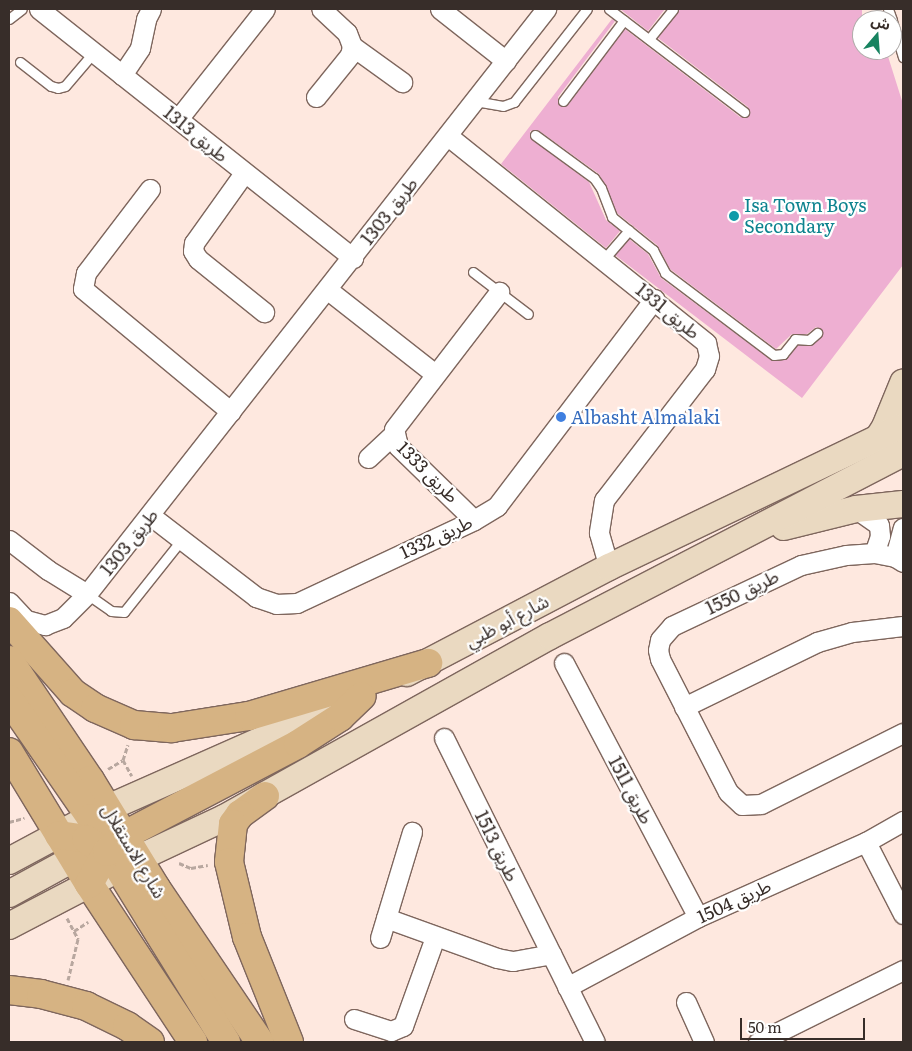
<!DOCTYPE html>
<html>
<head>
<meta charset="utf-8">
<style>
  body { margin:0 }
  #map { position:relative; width:912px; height:1051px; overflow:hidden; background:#fee8df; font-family:Literata,"Noto Sans Arabic",serif }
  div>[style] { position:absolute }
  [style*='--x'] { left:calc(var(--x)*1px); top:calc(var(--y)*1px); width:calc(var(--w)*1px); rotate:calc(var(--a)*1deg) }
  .building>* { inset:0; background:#eeafd2 }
  .path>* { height:3px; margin-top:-1.5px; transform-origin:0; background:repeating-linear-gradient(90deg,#b8a79f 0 5px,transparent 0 7.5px) }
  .roads { filter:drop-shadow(1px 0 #7e665d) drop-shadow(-1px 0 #7e665d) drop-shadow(0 1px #7e665d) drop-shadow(0 -1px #7e665d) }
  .lane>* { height:9px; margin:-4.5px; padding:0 4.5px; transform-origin:4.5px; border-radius:4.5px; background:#fff }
  .street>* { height:19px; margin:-9.5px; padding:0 9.5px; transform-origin:9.5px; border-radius:9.5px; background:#fff }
  .secondary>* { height:26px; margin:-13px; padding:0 13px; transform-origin:13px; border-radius:13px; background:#ead9c1 }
  .primary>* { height:28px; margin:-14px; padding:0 14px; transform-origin:14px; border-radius:14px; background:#d6b383 }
  .dots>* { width:14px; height:14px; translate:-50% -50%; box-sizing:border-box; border:2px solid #fff; border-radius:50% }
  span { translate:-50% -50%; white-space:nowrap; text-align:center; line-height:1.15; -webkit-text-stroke:4.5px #fff; paint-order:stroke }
  .street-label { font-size:18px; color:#372d29 }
  .culture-label { font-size:18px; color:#0d838f }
  .left { translate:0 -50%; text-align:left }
  .shop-label { font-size:18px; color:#366cbe }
  .frame { position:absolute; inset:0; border:10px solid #372d29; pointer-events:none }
  .north { position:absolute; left:852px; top:10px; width:50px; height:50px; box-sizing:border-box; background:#fff; border:1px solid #afaba9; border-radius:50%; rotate:18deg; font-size:14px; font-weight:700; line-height:20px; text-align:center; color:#372d29 }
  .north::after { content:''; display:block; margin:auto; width:18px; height:22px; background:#178360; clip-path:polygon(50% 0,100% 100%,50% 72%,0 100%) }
  .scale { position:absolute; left:740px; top:1018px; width:125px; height:22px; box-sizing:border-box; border:2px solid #372d29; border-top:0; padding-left:6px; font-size:15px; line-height:18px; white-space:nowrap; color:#372d29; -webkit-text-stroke:4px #fff; paint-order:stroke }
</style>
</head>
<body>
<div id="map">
  <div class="building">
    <div style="clip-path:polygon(620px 9px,665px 9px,648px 31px)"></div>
    <div style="clip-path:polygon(679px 9px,862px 9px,862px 50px,886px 50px,903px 104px,903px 265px,802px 398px,615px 255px,629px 239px,648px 254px,661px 278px,771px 360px,787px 358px,798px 345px,813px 345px,823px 335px,821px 329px,816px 327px,807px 334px,792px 334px,776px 349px,670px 269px,657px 245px,617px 213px,599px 174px,538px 130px,530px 131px,530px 138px,589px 182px,606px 220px,620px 231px,606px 248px,501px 164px,612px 19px,615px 21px,558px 97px,560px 106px,568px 105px,625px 29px,740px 117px,749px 116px,748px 107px,658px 38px)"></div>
  </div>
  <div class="path">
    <div style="--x:123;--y:760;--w:18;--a:61"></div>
    <div style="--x:108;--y:769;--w:17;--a:-31"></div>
    <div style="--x:123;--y:760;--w:16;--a:-72"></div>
    <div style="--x:9;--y:822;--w:16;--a:-15"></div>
    <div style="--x:179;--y:863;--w:13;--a:23"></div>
    <div style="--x:191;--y:868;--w:17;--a:-10"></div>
    <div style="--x:67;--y:918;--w:24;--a:62"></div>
    <div style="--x:78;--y:939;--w:42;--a:103.7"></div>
    <div style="--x:74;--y:931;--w:17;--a:-33"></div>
  </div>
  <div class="roads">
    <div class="lane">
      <div style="--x:609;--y:9;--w:170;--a:37.3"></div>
      <div style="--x:888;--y:9;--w:12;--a:70"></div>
      <div style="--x:9;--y:19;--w:16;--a:-38"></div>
      <div style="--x:892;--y:21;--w:38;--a:73"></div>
      <div style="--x:649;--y:39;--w:38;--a:-51"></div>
      <div style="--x:20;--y:62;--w:39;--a:38"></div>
      <div style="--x:51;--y:86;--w:7;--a:16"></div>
      <div style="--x:58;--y:88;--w:7;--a:-16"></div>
      <div style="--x:65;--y:86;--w:45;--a:-49.5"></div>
      <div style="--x:475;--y:101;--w:28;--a:10"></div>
      <div style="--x:503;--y:106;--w:12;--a:-20"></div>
      <div style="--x:514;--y:102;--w:118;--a:-51.9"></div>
      <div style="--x:563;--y:101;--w:101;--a:-53"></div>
      <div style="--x:535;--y:135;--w:73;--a:36.1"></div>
      <div style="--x:594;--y:178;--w:12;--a:55"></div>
      <div style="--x:601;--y:188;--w:31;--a:69"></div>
      <div style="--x:612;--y:217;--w:53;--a:38.8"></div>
      <div style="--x:653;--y:250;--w:26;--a:62"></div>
      <div style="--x:665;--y:273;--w:136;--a:37"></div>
      <div style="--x:774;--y:355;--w:9;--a:-6"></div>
      <div style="--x:783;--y:354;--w:19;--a:-51"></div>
      <div style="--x:795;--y:339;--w:14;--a:4"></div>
      <div style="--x:809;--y:340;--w:11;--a:-41"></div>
      <div style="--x:604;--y:259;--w:38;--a:-49"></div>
      <div style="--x:473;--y:272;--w:69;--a:37.4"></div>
      <div style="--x:87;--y:594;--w:29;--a:35"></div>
      <div style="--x:111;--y:611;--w:13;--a:4"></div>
      <div style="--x:124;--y:612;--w:93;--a:-51.5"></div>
    </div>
    <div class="street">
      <div style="--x:39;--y:9;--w:401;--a:38.4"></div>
      <div style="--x:440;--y:9;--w:84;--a:38.2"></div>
      <div style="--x:352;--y:46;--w:62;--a:35.8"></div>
      <div style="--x:122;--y:75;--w:32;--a:-56"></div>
      <div style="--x:140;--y:48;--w:30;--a:-78"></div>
      <div style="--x:146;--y:19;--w:11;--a:-63"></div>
      <div style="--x:316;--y:97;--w:54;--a:-51"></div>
      <div style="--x:350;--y:55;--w:9;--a:-77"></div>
      <div style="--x:352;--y:46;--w:14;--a:-111"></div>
      <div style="--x:347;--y:33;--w:35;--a:-137"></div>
      <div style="--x:178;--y:119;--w:140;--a:-51.7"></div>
      <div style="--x:448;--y:136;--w:331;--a:38.7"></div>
      <div style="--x:706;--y:343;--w:13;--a:77"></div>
      <div style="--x:709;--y:356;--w:14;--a:107"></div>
      <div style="--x:705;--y:369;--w:165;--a:127.6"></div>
      <div style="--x:604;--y:500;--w:33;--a:99"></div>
      <div style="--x:599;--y:533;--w:35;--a:74"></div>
      <div style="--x:244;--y:173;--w:86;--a:125.5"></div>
      <div style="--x:194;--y:243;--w:8;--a:97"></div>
      <div style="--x:193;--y:251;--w:9;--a:58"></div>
      <div style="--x:198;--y:259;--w:85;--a:38.8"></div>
      <div style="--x:150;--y:189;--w:106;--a:127.3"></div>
      <div style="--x:86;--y:273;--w:16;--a:101"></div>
      <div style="--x:83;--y:289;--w:192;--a:39.7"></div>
      <div style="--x:328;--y:290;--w:136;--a:38.1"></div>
      <div style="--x:368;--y:458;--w:34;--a:-43"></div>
      <div style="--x:856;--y:509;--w:28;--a:35"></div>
      <div style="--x:879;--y:525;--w:11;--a:85"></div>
      <div style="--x:880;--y:536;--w:18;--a:109"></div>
      <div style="--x:151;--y:516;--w:133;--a:37.6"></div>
      <div style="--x:256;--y:597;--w:21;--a:19"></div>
      <div style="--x:276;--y:604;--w:21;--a:-3"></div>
      <div style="--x:297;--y:603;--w:195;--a:-25.1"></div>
      <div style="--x:474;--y:520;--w:27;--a:-31"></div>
      <div style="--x:497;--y:506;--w:260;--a:-52.8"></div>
      <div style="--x:474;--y:520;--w:106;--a:-135.8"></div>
      <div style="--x:398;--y:446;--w:17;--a:-103"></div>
      <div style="--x:394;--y:429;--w:173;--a:-52.5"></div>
      <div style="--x:9;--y:540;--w:49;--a:37.6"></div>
      <div style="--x:48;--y:570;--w:46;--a:31.6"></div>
      <div style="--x:895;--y:557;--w:30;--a:-75"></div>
      <div style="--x:903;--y:562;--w:9;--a:-148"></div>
      <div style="--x:895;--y:557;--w:21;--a:-169"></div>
      <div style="--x:874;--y:553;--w:28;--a:176"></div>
      <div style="--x:846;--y:555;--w:46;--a:167.5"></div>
      <div style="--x:801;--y:565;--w:143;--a:154.7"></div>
      <div style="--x:672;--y:626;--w:18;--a:131"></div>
      <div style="--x:660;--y:640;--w:10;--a:101"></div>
      <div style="--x:658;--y:650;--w:9;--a:77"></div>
      <div style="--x:660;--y:659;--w:149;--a:62.9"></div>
      <div style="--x:728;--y:792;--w:19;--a:43"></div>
      <div style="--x:742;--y:805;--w:19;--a:-3"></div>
      <div style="--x:761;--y:804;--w:159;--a:-26.6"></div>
      <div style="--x:9;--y:602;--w:25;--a:47"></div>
      <div style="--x:26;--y:620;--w:20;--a:15"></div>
      <div style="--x:45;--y:625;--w:19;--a:-21"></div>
      <div style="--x:63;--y:618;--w:34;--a:-45"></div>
      <div style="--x:87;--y:594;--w:744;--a:-51.88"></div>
      <div style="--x:564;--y:663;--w:287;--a:62.2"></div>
      <div style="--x:684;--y:707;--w:148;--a:-26"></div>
      <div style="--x:817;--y:642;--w:36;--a:-16"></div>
      <div style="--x:852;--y:632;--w:51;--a:-6.7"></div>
      <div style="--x:444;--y:738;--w:339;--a:63.6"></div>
      <div style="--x:866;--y:842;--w:81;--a:62.8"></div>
      <div style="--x:386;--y:918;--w:118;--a:19.8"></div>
      <div style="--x:497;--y:958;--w:16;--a:11"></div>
      <div style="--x:513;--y:961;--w:39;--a:-10"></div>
      <div style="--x:380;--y:938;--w:111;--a:-73.2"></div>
      <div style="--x:567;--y:987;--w:149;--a:-28.1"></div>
      <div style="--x:698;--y:917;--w:184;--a:-24.1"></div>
      <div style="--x:866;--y:842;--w:43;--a:-29.6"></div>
      <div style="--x:686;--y:1002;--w:44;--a:65.8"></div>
      <div style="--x:354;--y:1019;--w:39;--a:18"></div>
      <div style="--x:391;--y:1031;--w:13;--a:-23"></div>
      <div style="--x:403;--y:1026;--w:95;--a:-70.2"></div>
      <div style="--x:758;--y:1042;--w:162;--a:-26.4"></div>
    </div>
    <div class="secondary">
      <div style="--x:876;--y:441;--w:17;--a:-57"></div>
      <div style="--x:885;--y:427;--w:48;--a:-67.8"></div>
      <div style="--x:784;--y:527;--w:74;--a:-14"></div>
      <div style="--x:856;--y:509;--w:47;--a:-6.1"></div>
      <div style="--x:407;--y:673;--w:228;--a:-27.7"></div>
      <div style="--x:609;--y:567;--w:326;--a:-25.6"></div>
      <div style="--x:9;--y:861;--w:112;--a:-28.2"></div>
      <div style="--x:108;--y:808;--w:265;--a:-23.9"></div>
      <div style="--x:9;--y:894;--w:96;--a:-28.7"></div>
      <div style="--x:9;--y:926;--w:147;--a:-27.6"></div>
      <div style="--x:139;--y:858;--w:94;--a:-25.2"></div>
      <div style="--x:224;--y:818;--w:373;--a:-29.2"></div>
      <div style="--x:550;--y:636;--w:398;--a:-27.4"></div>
    </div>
    <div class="primary">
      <div style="--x:9;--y:621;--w:96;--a:48.4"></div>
      <div style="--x:73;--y:693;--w:27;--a:34"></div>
      <div style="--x:95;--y:708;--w:43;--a:23.6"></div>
      <div style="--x:134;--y:725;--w:38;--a:5"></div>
      <div style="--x:172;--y:728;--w:78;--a:-8.9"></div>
      <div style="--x:249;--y:716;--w:187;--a:-16.5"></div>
      <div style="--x:9;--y:660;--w:145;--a:56"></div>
      <div style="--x:90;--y:780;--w:127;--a:58.6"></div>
      <div style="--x:156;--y:888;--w:186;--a:56"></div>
      <div style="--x:9;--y:699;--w:145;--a:55.4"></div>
      <div style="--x:91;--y:818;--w:38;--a:45"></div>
      <div style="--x:9;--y:752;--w:154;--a:58.8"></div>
      <div style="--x:89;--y:884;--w:189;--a:56.6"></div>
      <div style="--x:265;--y:796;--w:31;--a:144"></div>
      <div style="--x:240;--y:814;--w:12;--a:125"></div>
      <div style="--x:233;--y:824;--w:38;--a:96"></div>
      <div style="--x:229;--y:862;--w:77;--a:76.5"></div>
      <div style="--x:247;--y:937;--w:113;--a:68.2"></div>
      <div style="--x:59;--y:835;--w:27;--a:8"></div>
      <div style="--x:86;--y:839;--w:34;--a:37"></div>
      <div style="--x:113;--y:859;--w:215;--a:58.3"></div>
      <div style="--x:89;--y:884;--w:37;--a:-61"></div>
      <div style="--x:107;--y:852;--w:25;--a:-43"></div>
      <div style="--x:125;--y:835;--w:195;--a:-27.7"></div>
      <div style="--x:298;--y:744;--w:50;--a:-32.7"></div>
      <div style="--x:340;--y:717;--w:30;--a:-44"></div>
      <div style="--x:9;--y:990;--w:32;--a:7"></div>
      <div style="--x:41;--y:994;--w:47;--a:14.9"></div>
      <div style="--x:86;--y:1006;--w:46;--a:26"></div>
      <div style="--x:127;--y:1026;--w:28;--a:35"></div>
    </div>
  </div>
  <div class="dots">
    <div style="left:734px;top:216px;background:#0f9aa8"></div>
    <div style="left:561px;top:417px;background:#3f7fe0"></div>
  </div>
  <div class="street-label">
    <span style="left:196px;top:134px;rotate:39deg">طريق 1313</span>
    <span style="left:389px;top:211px;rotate:-52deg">طريق 1303</span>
    <span style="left:668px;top:311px;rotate:39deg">طريق 1331</span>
    <span style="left:428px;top:472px;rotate:45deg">طريق 1333</span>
    <span style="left:436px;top:537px;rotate:-25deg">طريق 1332</span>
    <span style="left:129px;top:542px;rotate:-51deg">طريق 1303</span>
    <span style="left:742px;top:592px;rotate:-26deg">طريق 1550</span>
    <span style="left:507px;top:621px;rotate:-28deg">شارع أبو ظبي</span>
    <span style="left:631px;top:790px;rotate:62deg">طريق 1511</span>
    <span style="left:497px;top:846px;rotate:64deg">طريق 1513</span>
    <span style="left:134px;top:851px;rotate:59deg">شارع الاستقلال</span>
    <span style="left:734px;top:901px;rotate:-25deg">طريق 1504</span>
  </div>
  <div class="culture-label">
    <span class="left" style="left:744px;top:216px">Isa Town Boys<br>Secondary</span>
  </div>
  <div class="shop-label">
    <span class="left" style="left:571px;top:417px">Albasht Almalaki</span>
  </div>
  <div class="frame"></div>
  <div class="north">ش</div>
  <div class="scale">50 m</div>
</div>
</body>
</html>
